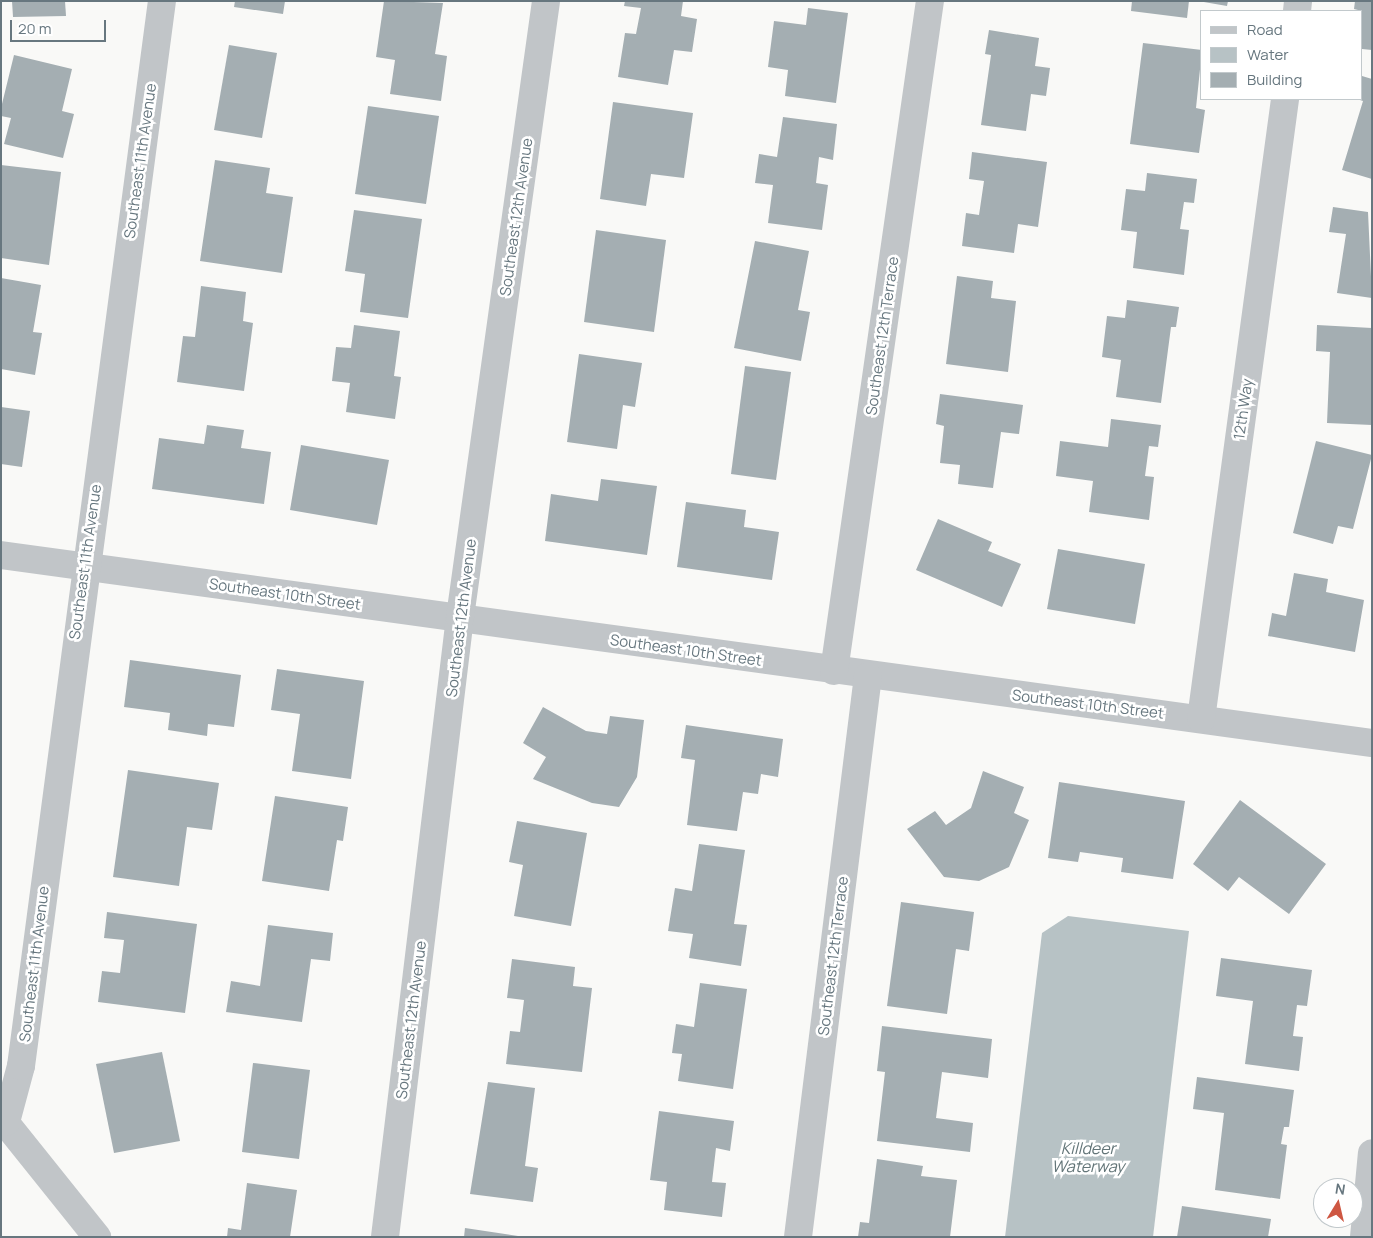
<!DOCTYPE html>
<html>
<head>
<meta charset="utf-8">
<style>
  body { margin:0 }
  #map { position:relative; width:1373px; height:1238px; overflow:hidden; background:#f9f9f7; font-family:Manrope,sans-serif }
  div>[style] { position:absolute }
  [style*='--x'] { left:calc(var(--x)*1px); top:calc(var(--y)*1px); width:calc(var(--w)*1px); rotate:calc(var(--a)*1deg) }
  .water>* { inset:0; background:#b7c2c5 }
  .building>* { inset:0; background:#a4aeb2 }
  .minor>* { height:28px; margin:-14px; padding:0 14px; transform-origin:14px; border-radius:14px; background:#c1c5c8 }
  span { translate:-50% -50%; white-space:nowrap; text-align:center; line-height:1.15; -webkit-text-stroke:5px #fff; paint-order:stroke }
  .street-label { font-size:15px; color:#67777f }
  .water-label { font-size:16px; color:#637578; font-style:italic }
  .frame { position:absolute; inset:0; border:2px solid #67777f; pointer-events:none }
  .legend { position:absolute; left:1200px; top:10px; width:162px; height:90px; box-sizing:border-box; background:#fff; border:1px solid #c2c9cc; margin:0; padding:6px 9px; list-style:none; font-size:15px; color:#67777f }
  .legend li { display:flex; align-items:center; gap:10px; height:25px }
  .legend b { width:25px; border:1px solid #c2c9cc }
  .north { position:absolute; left:1313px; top:1178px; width:50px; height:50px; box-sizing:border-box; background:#fff; border:1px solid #c2c9cc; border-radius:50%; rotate:9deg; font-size:14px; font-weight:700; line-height:20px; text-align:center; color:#67777f }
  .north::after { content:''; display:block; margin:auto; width:18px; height:22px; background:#ce5742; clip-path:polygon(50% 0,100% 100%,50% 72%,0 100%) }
  .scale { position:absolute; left:10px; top:20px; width:96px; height:22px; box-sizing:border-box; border:2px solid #67777f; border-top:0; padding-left:6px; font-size:15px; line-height:18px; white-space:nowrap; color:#67777f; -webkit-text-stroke:4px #fff; paint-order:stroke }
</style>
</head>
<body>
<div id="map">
  <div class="water">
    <div style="clip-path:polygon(1068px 916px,1189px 931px,1153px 1237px,1005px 1237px,1042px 933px)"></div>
  </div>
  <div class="building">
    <div style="clip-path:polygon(12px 1px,65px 1px,66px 16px,13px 17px)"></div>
    <div style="clip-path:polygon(235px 1px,285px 1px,283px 14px,234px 7px)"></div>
    <div style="clip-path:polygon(384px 1px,443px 3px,435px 54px,447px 56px,441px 101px,390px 94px,395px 60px,376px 57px)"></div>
    <div style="clip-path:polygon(625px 1px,683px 1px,681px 16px,697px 19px,692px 52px,674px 50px,668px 85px,618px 77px,625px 33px,636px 34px,641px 8px,624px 6px)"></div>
    <div style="clip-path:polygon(1132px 1px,1189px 1px,1187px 18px,1131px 11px)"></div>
    <div style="clip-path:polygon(1198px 1px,1228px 1px,1227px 6px)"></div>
    <div style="clip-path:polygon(1355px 1px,1372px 1px,1372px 50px,1362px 49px,1362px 11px,1354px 9px)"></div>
    <div style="clip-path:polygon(808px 8px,848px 13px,836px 103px,785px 96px,788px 70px,768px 67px,774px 21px,806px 25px)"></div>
    <div style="clip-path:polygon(989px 30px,1039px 38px,1035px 66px,1050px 68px,1046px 96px,1031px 94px,1026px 131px,981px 125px,991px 55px,985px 54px)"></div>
    <div style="clip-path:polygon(1143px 43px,1202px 50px,1196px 108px,1205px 110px,1199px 153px,1130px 144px)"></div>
    <div style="clip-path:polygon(229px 45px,277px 53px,262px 138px,214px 130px)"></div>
    <div style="clip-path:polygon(14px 55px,72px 69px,62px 111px,74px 114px,63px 158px,4px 144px,11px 118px,1px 116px,1px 108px)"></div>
    <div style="clip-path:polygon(1362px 76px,1372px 79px,1372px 179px,1342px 170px,1363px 101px,1357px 99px,1362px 99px)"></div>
    <div style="clip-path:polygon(613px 102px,693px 113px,684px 178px,651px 174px,646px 206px,600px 199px)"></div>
    <div style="clip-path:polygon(368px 106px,439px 116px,426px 204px,355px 194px)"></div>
    <div style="clip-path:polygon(783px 117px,837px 124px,833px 160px,819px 157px,816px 183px,828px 185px,822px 230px,768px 223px,773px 185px,755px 183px,759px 154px,777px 157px)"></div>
    <div style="clip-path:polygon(972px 152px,1047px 162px,1038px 227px,1018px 224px,1014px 253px,962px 246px,966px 213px,979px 215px,984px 181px,969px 179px)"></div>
    <div style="clip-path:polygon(215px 160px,270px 168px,266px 193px,293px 197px,282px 273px,200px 261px)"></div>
    <div style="clip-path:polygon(1px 165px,61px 172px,49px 265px,1px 258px)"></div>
    <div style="clip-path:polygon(1147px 173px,1197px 179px,1194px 203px,1184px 202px,1180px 229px,1189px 230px,1184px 275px,1133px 268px,1137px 232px,1121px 230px,1126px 189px,1145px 191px)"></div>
    <div style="clip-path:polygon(1333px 207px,1368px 212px,1372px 298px,1337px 293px,1346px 234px,1329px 232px)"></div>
    <div style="clip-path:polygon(354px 210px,422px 219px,408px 318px,360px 312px,365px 274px,345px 271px)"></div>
    <div style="clip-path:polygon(596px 230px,666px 240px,654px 332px,584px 322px)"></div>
    <div style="clip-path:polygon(755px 241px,809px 251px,798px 310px,810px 312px,801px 361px,734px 348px)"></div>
    <div style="clip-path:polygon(957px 276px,993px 281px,991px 298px,1016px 301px,1008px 372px,946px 364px)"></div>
    <div style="clip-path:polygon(1px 278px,41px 285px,33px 332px,42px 333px,35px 375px,1px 369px)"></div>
    <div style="clip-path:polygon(201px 286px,246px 292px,243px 321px,253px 323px,244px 391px,177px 382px,183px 336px,195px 337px)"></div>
    <div style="clip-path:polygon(1127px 300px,1179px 307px,1176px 327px,1171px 327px,1161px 403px,1116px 397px,1121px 360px,1102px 357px,1107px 316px,1125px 318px)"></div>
    <div style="clip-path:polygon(354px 325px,400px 331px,394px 376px,401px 377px,395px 419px,346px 412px,350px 383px,332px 381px,336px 347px,351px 348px)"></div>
    <div style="clip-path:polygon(1317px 325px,1372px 328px,1372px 425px,1327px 423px,1330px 352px,1316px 351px)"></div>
    <div style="clip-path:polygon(579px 354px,642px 363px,635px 407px,623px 405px,617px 449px,567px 442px)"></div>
    <div style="clip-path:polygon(745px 366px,791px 372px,776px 480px,731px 474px)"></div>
    <div style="clip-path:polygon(940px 394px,1023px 405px,1019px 434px,1001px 432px,993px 488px,958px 484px,960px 465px,940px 463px,944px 426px,936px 424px)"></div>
    <div style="clip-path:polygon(1px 407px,30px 411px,22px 467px,1px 464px)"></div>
    <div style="clip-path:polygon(1111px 419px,1161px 425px,1158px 447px,1149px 446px,1145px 476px,1154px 477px,1149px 520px,1089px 512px,1093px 481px,1056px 476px,1060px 441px,1108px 447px)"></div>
    <div style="clip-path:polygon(207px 425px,244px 430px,241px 448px,271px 452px,264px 504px,152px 489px,159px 438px,204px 444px)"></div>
    <div style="clip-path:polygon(1316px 441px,1372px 455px,1353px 529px,1338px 526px,1333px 544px,1293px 533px)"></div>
    <div style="clip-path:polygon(301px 445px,389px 460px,377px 525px,290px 510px)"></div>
    <div style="clip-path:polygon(601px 479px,657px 486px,647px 555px,545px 541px,551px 494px,598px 501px)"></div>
    <div style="clip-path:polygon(686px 502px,746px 510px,744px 527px,779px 532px,772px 580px,677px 567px)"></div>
    <div style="clip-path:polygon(938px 519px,992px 542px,988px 551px,1021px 564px,1002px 607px,916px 570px)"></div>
    <div style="clip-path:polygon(1058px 549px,1145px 564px,1135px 624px,1047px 609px)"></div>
    <div style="clip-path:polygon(1294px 573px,1328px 579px,1326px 592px,1364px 600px,1355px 652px,1268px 636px,1272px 613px,1286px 616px)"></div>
    <div style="clip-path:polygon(130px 660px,241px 675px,234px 727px,208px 724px,207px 736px,168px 730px,170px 713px,124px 707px)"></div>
    <div style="clip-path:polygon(277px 669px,364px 681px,351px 779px,292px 771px,300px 714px,271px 710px)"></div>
    <div style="clip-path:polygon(543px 707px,586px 731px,607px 734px,610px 716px,644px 720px,637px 777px,619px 807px,592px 803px,533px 779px,546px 757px,523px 743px)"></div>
    <div style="clip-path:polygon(686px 725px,783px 739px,778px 777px,761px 774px,758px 794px,743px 792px,737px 831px,687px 825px,695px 760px,681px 758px)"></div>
    <div style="clip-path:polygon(128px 770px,219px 783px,212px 830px,187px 827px,179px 886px,113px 877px)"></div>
    <div style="clip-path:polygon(983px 771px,1024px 787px,1014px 813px,1029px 820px,1009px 867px,979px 881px,944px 877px,907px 829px,935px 811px,946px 825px,971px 808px)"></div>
    <div style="clip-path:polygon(1059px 782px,1185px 801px,1173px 879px,1121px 872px,1123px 858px,1080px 852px,1078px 862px,1048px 858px)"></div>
    <div style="clip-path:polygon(275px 796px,348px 807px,343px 841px,337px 840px,329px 891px,262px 881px)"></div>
    <div style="clip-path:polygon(1240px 800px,1326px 864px,1289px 914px,1239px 877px,1228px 891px,1193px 864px)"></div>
    <div style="clip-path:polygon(517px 821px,587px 833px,571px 926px,514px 916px,523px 865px,509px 862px)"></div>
    <div style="clip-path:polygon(699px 844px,745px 850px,734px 924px,747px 925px,741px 966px,689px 958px,693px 934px,668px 931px,675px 888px,692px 891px)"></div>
    <div style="clip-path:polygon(901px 902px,974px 912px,969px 951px,956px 949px,947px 1014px,887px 1006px)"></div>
    <div style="clip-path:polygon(107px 912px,197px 924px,185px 1013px,98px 1002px,102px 971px,120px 973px,124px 940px,104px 938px)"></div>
    <div style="clip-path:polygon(268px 925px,333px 933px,330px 961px,311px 959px,302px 1022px,226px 1012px,231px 981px,260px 986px)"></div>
    <div style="clip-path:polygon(1221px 958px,1312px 970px,1307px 1006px,1297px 1005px,1293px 1036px,1303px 1037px,1299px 1071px,1245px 1064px,1253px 1001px,1216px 996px)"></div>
    <div style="clip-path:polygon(512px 959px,575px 967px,573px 986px,592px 988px,582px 1072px,506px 1064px,510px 1031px,520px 1032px,524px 1000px,507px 998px)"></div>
    <div style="clip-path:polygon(700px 983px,747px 989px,733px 1089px,678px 1081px,682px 1054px,672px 1053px,676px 1024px,694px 1027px)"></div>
    <div style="clip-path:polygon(882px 1026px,992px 1039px,988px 1078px,942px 1072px,936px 1118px,973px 1123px,970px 1152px,877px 1141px,885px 1072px,877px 1071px)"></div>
    <div style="clip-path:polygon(162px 1052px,180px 1141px,114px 1153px,96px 1064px)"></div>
    <div style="clip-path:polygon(253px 1063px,310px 1070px,299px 1159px,242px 1152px)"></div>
    <div style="clip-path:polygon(1197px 1077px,1294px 1090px,1289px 1127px,1284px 1127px,1281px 1144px,1287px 1145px,1280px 1199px,1215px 1190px,1224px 1113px,1193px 1109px)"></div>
    <div style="clip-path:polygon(488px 1082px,535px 1088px,525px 1166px,538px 1168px,533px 1202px,470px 1194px)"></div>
    <div style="clip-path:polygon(659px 1111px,734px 1121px,730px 1151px,716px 1148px,712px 1182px,726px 1183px,722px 1217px,664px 1210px,667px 1182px,650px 1180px)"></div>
    <div style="clip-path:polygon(877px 1159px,923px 1166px,921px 1176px,957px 1180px,950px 1237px,858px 1237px,860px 1222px,869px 1223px)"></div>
    <div style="clip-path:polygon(247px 1183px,297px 1190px,290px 1237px,227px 1237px,228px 1228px,241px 1230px)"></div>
    <div style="clip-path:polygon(1182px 1206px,1271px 1219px,1268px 1237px,1177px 1237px)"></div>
    <div style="clip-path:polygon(465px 1228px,518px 1236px,518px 1237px,464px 1237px)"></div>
  </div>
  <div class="minor">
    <div style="--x:1297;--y:11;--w:10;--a:-84"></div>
    <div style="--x:1;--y:555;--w:1384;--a:7.81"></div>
    <div style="--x:834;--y:671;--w:677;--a:-81.85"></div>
    <div style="--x:1201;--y:719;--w:626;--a:-82.28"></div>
    <div style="--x:1;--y:1117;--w:154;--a:51.3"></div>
    <div style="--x:6;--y:1122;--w:58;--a:-75"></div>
    <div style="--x:21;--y:1066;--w:1074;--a:-82.46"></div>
    <div style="--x:385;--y:1237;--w:625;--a:-83.1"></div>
    <div style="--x:460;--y:617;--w:622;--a:-82.05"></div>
    <div style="--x:798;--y:1237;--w:565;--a:-82.89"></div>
    <div style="--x:1364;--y:1237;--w:84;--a:-84.6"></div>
  </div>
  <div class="street-label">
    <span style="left:140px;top:161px;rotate:-82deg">Southeast 11th Avenue</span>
    <span style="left:516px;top:217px;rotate:-82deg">Southeast 12th Avenue</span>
    <span style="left:882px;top:336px;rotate:-82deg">Southeast 12th Terrace</span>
    <span style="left:1243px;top:409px;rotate:-82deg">12th Way</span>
    <span style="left:85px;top:562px;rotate:-82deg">Southeast 11th Avenue</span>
    <span style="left:285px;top:594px;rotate:8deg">Southeast 10th Street</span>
    <span style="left:461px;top:618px;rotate:-83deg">Southeast 12th Avenue</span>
    <span style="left:686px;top:650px;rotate:8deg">Southeast 10th Street</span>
    <span style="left:1088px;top:704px;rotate:7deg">Southeast 10th Street</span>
    <span style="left:833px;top:956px;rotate:-83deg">Southeast 12th Terrace</span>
    <span style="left:34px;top:964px;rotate:-83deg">Southeast 11th Avenue</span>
    <span style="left:411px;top:1020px;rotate:-83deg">Southeast 12th Avenue</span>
  </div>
  <div class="water-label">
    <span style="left:1088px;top:1157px">Killdeer<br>Waterway</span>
  </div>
  <div class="frame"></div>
  <ul class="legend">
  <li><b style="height:6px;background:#c1c5c8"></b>Road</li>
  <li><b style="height:14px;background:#b7c2c5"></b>Water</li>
  <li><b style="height:14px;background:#a4aeb2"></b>Building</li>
  </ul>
  <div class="north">N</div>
  <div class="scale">20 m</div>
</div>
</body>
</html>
